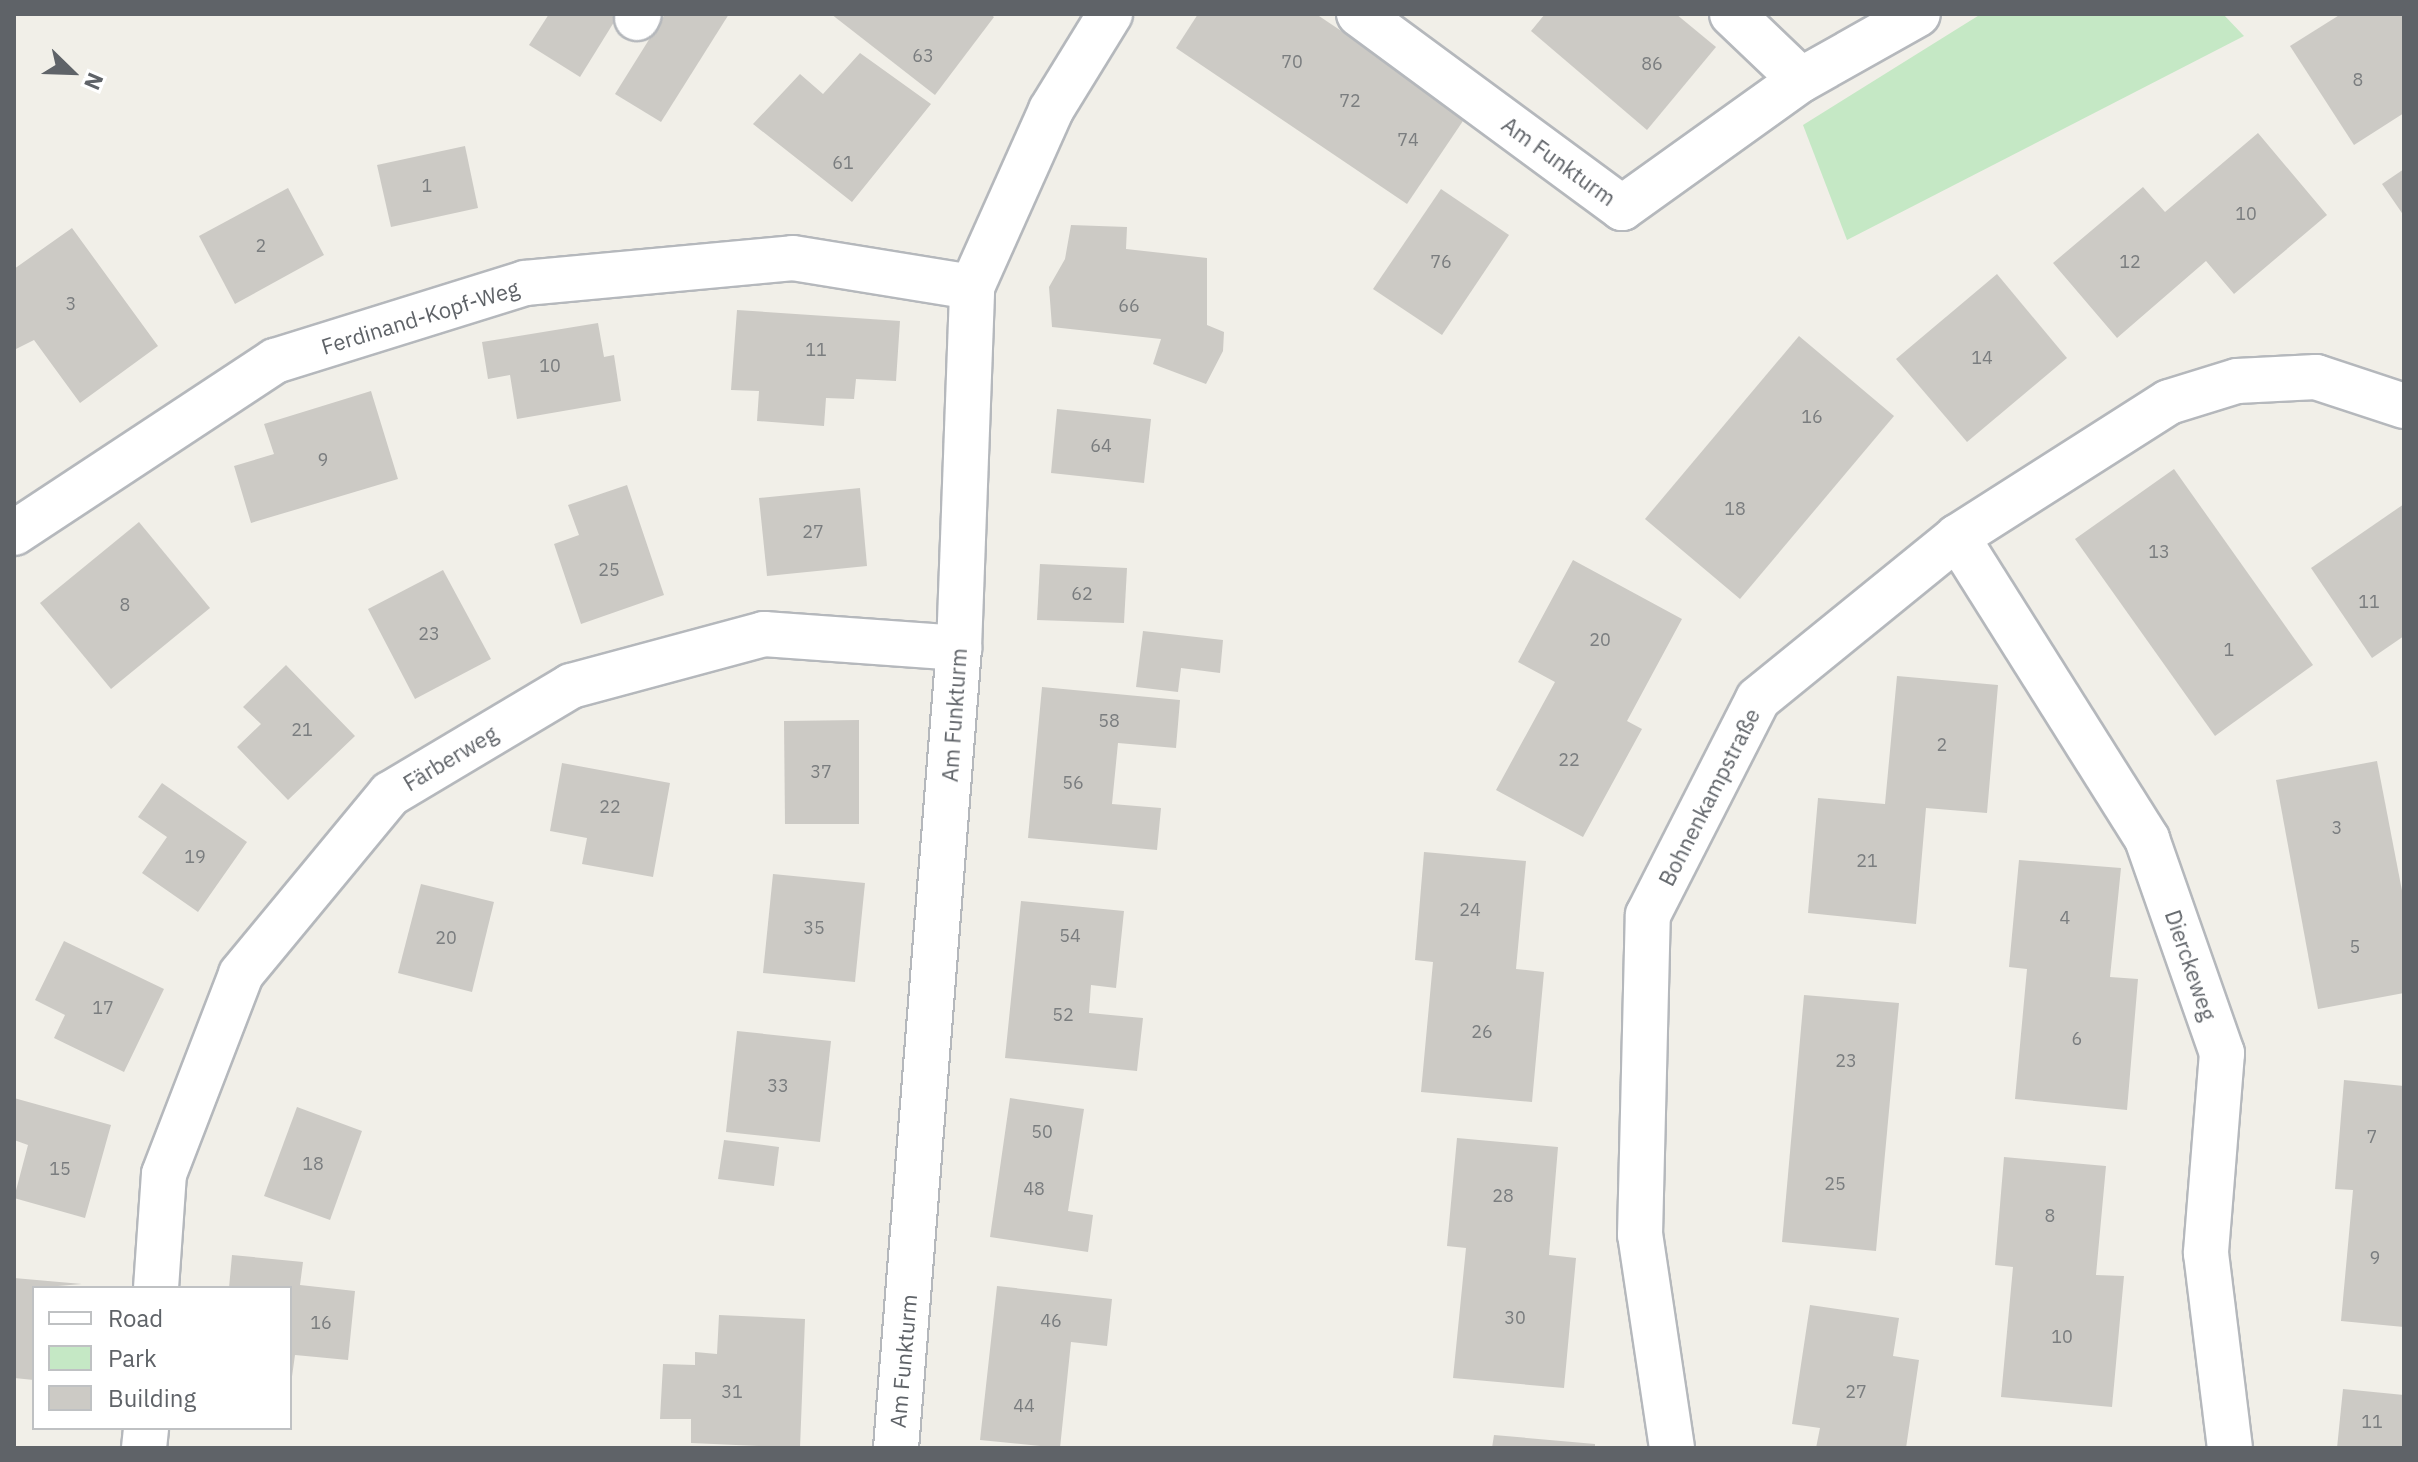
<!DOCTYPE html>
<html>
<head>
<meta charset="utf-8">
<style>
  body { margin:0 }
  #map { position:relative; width:2418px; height:1462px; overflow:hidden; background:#f1efe8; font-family:"IBM Plex Sans",sans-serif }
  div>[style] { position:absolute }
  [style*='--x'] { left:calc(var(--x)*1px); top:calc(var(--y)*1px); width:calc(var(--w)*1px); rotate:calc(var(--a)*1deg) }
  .green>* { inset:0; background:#c5e8c5 }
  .building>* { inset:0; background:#cccac5 }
  .roads { filter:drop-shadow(2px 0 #b5b8bc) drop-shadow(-2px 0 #b5b8bc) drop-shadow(0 2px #b5b8bc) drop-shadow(0 -2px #b5b8bc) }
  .minor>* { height:44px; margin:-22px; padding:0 22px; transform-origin:22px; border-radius:22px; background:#fff }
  span { translate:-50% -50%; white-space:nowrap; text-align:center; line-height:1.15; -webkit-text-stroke:7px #fff; paint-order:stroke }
  .number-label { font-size:18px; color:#7a7d7f }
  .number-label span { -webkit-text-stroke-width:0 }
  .street-label { font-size:22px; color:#5f6368 }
  .frame { position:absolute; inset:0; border:16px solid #5f6368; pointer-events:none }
  .legend { position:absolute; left:32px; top:1286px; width:260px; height:144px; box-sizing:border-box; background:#fff; border:2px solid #bfc1c3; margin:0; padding:10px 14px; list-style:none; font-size:24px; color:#5f6368 }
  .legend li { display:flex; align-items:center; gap:16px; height:40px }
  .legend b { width:40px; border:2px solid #bfc1c3 }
  .north { position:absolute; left:32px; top:32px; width:80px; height:80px; -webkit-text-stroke:6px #fff; paint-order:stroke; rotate:113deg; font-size:22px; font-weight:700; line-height:32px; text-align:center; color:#5f6368 }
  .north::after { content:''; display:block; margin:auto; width:28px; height:36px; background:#5f6368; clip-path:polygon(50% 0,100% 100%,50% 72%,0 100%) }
</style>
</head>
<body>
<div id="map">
  <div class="green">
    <div style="clip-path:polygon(1981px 14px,2223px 14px,2244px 36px,1847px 240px,1803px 125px)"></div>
  </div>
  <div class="building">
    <div style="clip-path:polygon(549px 14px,619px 14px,580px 77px,529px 45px)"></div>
    <div style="clip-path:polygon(665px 14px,729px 14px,661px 122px,615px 94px)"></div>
    <div style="clip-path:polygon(831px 14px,990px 14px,994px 17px,935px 95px)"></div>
    <div style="clip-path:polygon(1198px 14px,1316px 14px,1467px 115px,1407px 204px,1176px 48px)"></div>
    <div style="clip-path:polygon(1545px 14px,1676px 14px,1716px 47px,1647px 130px,1531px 31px)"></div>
    <div style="clip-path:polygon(2341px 14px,2404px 14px,2404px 113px,2354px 145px,2290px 46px)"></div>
    <div style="clip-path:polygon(860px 53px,931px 104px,852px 202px,753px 124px,800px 74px,823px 94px)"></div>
    <div style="clip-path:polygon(2258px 133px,2327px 215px,2234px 294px,2206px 261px,2117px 338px,2053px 263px,2143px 187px,2165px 212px)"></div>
    <div style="clip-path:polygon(465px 146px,478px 208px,391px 227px,377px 165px)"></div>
    <div style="clip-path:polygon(2404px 169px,2404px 216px,2382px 184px)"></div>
    <div style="clip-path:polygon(288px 188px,324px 255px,235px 304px,199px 236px)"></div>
    <div style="clip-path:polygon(1441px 189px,1509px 235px,1442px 335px,1373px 289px)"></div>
    <div style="clip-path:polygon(1071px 225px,1127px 227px,1126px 249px,1207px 258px,1207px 325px,1224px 332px,1223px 351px,1206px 384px,1153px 364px,1161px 339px,1052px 327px,1049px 287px,1065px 259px)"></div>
    <div style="clip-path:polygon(72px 228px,158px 346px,80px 403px,34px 340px,14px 350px,14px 269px)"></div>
    <div style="clip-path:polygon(1997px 274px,2067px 358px,1967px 442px,1896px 359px)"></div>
    <div style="clip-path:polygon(737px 310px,900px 321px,896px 381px,856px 379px,854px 399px,826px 398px,824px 426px,757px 421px,759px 391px,731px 390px)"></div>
    <div style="clip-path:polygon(598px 323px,604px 357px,614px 355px,621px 401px,517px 419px,510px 375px,488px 379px,482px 342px)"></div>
    <div style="clip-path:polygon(1799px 336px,1894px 416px,1740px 599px,1645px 519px)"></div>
    <div style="clip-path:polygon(371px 391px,398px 479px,251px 523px,234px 466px,274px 454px,264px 424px)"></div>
    <div style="clip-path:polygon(1057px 409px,1151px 419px,1144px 483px,1051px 473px)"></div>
    <div style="clip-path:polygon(2174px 469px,2313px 665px,2215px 736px,2075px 539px)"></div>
    <div style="clip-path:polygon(627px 485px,664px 595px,581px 624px,554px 544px,579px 535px,568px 505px)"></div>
    <div style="clip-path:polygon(860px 488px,867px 566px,767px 576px,759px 498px)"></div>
    <div style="clip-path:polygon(2404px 504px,2404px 636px,2372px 658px,2311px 568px)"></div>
    <div style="clip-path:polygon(139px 522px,210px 608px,111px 689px,40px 603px)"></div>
    <div style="clip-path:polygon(1573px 560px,1682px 619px,1627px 721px,1642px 729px,1583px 837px,1496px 790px,1555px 682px,1518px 662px)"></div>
    <div style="clip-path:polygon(1040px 564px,1127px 568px,1124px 623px,1037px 620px)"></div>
    <div style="clip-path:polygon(443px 570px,491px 659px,415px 699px,368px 609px)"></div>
    <div style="clip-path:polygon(1143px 631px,1223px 640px,1220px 673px,1181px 668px,1178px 692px,1136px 687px)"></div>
    <div style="clip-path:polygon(286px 665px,355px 736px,288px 800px,237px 747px,261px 724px,243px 707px)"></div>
    <div style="clip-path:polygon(1897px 676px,1998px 685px,1987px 813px,1926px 808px,1916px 924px,1808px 913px,1818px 798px,1885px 804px)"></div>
    <div style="clip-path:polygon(1042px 687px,1180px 700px,1176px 748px,1118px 743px,1112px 804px,1161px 808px,1157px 850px,1028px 838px)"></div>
    <div style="clip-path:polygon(859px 720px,859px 824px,785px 824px,784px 721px)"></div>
    <div style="clip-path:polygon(2377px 761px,2404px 901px,2404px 993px,2318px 1009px,2276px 780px)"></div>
    <div style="clip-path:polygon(562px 763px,670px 783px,653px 877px,582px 864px,587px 838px,550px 831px)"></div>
    <div style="clip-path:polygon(162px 783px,247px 842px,198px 912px,142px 873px,167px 837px,138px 817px)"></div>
    <div style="clip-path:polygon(1424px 852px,1526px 861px,1516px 969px,1544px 972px,1532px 1102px,1421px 1092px,1433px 962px,1415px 960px)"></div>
    <div style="clip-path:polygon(2019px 860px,2121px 868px,2110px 977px,2138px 979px,2127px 1110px,2015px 1099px,2027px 969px,2009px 967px)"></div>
    <div style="clip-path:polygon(773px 874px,865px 883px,855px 982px,763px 973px)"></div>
    <div style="clip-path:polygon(421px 884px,494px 902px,472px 992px,398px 973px)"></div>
    <div style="clip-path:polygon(1021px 901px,1124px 911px,1116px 988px,1091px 985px,1089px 1013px,1143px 1018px,1137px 1071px,1005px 1058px)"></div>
    <div style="clip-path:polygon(64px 941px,164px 989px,124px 1072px,54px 1038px,65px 1015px,35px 1000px)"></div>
    <div style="clip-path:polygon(1804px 995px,1899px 1003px,1876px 1251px,1782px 1242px)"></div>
    <div style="clip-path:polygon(737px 1031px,831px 1041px,820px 1142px,726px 1132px)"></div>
    <div style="clip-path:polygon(2344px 1080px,2404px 1086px,2404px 1327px,2341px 1321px,2353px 1190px,2335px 1189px)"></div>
    <div style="clip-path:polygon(14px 1098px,111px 1125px,85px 1218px,14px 1198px,28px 1145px,14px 1140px)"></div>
    <div style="clip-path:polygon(1010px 1098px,1084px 1109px,1068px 1211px,1093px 1215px,1088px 1252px,990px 1237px)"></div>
    <div style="clip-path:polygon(297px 1107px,362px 1131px,330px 1220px,264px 1196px)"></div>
    <div style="clip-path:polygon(1457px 1138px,1558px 1147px,1549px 1255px,1576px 1258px,1564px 1388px,1453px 1378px,1466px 1248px,1447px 1246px)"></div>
    <div style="clip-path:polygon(724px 1140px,779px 1147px,774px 1186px,718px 1179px)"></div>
    <div style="clip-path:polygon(2004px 1157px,2106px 1166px,2096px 1275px,2124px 1276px,2112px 1407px,2001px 1397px,2013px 1267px,1995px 1265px)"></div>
    <div style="clip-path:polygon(232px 1255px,303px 1262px,300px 1285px,355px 1291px,348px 1360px,295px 1355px,290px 1391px,290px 1288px,229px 1288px)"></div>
    <div style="clip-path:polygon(14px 1278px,82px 1284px,34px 1288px,34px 1380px,14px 1378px)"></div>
    <div style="clip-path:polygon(997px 1286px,1112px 1299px,1107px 1346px,1071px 1342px,1060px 1448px,980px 1440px)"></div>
    <div style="clip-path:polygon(1810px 1305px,1899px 1318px,1893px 1356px,1919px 1360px,1906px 1448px,1816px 1448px,1820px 1428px,1792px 1424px)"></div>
    <div style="clip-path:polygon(719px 1315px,805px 1319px,800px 1448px,691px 1443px,691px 1419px,660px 1419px,663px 1364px,695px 1365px,695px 1352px,717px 1354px)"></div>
    <div style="clip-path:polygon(2343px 1389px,2404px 1395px,2404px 1448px,2337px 1448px)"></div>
    <div style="clip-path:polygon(1494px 1435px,1595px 1444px,1595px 1448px,1492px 1448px)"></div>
  </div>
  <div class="roads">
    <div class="minor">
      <div style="--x:1359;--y:14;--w:327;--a:36.4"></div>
      <div style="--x:1622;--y:208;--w:220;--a:-35.6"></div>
      <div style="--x:1801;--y:80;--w:134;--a:-29.4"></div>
      <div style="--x:1732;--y:14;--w:95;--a:43.7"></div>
      <div style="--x:637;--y:18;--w:4;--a:-63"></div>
      <div style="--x:14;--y:533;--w:313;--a:-33.4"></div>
      <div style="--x:275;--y:361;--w:262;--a:-17.3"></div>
      <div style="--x:525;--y:283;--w:269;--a:-5.3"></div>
      <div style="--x:793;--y:258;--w:181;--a:9.2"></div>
      <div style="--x:1957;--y:537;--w:357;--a:57.8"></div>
      <div style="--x:2147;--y:839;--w:227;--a:70.7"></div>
      <div style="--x:2222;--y:1053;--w:201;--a:94.6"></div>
      <div style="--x:2206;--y:1253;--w:196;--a:83"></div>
      <div style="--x:156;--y:1288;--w:114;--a:-86"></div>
      <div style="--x:164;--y:1174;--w:214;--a:-68.9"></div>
      <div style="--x:241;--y:974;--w:234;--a:-50.4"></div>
      <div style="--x:390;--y:794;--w:211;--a:-30.8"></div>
      <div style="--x:571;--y:686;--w:200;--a:-15.1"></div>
      <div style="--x:764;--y:634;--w:196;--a:4.1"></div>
      <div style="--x:144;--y:1448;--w:20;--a:-84"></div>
      <div style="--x:896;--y:1448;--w:802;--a:-85.5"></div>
      <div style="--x:959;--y:648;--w:361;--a:-87.9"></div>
      <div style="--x:972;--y:287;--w:194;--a:-65.9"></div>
      <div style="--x:1051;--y:110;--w:113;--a:-58.4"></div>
      <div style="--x:1672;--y:1448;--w:215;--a:-98.5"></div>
      <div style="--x:1640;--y:1235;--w:320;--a:-88.6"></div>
      <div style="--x:1648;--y:915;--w:242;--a:-63"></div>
      <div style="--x:1758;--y:699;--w:257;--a:-39.1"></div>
      <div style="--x:1957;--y:537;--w:251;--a:-32.5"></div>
      <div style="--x:2169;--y:402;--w:71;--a:-17.2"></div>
      <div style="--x:2237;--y:381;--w:79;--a:-2.9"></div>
      <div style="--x:2316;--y:377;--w:93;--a:18.2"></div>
    </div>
  </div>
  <div class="number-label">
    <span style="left:923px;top:56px">63</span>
    <span style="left:1292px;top:62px">70</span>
    <span style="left:1652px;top:64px">86</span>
    <span style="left:2358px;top:80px">8</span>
    <span style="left:1350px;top:101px">72</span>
    <span style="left:1408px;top:140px">74</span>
    <span style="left:843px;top:163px">61</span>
    <span style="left:427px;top:186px">1</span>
    <span style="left:2246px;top:214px">10</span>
    <span style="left:261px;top:246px">2</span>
    <span style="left:1441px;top:262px">76</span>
    <span style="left:2130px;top:262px">12</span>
    <span style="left:71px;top:304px">3</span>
    <span style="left:1129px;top:306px">66</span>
    <span style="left:816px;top:350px">11</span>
    <span style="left:1982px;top:358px">14</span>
    <span style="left:550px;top:366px">10</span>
    <span style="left:1812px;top:417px">16</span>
    <span style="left:1101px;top:446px">64</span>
    <span style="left:323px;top:460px">9</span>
    <span style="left:1735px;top:509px">18</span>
    <span style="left:813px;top:532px">27</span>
    <span style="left:2159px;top:552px">13</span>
    <span style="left:609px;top:570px">25</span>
    <span style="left:1082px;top:594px">62</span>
    <span style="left:2369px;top:602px">11</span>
    <span style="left:125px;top:605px">8</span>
    <span style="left:429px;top:634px">23</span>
    <span style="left:1600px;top:640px">20</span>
    <span style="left:2229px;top:650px">1</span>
    <span style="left:1109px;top:721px">58</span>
    <span style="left:302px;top:730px">21</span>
    <span style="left:1942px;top:745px">2</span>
    <span style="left:1569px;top:760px">22</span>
    <span style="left:821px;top:772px">37</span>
    <span style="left:1073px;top:783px">56</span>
    <span style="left:610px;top:807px">22</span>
    <span style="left:2337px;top:828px">3</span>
    <span style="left:195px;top:857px">19</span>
    <span style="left:1867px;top:861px">21</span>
    <span style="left:1470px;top:910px">24</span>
    <span style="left:2065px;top:918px">4</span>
    <span style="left:814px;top:928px">35</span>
    <span style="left:1070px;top:936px">54</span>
    <span style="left:446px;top:938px">20</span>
    <span style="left:2355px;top:947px">5</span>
    <span style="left:103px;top:1008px">17</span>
    <span style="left:1063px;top:1015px">52</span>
    <span style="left:1482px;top:1032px">26</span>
    <span style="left:2077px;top:1039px">6</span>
    <span style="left:1846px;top:1061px">23</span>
    <span style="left:778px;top:1086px">33</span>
    <span style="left:1042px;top:1132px">50</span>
    <span style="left:2372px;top:1137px">7</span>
    <span style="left:313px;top:1164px">18</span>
    <span style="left:60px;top:1169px">15</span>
    <span style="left:1835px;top:1184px">25</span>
    <span style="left:1034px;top:1189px">48</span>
    <span style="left:1503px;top:1196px">28</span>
    <span style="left:2050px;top:1216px">8</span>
    <span style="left:2375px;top:1258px">9</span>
    <span style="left:1515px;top:1318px">30</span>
    <span style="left:1051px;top:1321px">46</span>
    <span style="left:321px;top:1323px">16</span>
    <span style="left:2062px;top:1337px">10</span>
    <span style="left:732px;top:1392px">31</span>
    <span style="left:1856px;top:1392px">27</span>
    <span style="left:1024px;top:1406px">44</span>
    <span style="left:2372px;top:1422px">11</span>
  </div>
  <div class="street-label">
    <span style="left:1559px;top:161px;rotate:36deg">Am Funkturm</span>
    <span style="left:420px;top:317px;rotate:-17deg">Ferdinand-Kopf-Weg</span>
    <span style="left:954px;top:715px;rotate:-86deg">Am Funkturm</span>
    <span style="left:450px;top:758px;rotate:-31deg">Färberweg</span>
    <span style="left:1709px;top:797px;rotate:-63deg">Bohnenkampstraße</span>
    <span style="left:2191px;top:965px;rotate:71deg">Dierckeweg</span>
    <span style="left:903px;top:1361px;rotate:-85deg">Am Funkturm</span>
  </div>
  <div class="frame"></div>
  <ul class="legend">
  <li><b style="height:10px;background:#fff"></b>Road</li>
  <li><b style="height:22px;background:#c5e8c5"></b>Park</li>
  <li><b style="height:22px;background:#cccac5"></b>Building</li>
  </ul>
  <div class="north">N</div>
</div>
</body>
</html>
